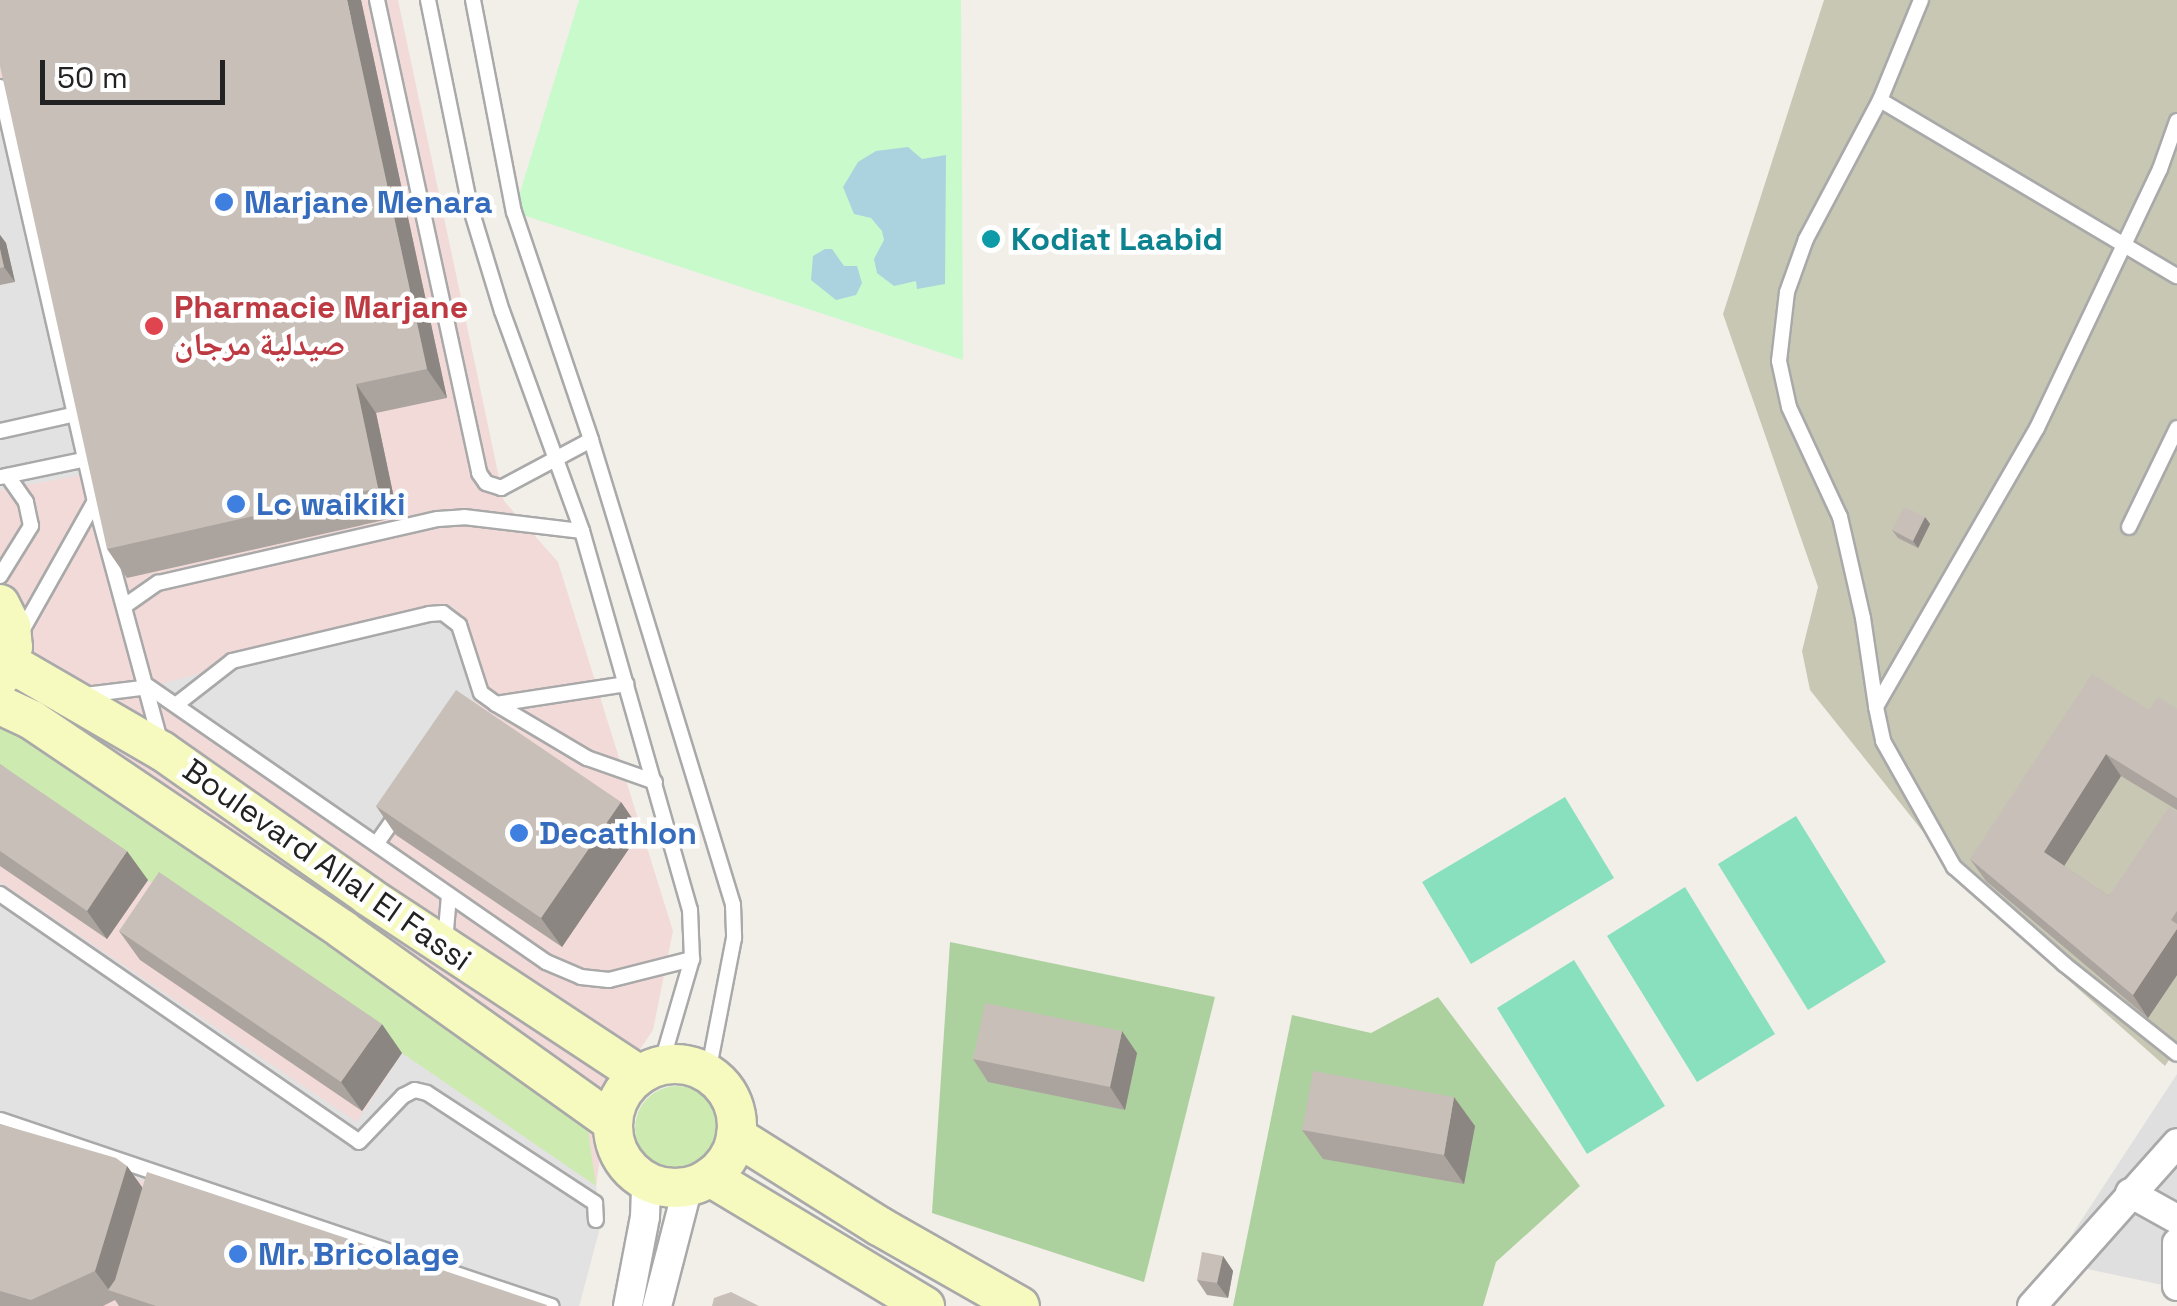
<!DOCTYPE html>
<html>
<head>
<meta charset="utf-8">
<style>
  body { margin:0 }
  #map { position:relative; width:2177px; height:1306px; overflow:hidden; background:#f2efe9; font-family:"Space Grotesk","Noto Naskh Arabic",sans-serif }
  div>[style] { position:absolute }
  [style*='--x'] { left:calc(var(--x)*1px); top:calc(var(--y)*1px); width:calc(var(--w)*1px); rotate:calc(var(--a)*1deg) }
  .residential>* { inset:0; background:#e0dfdf }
  .commercial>* { inset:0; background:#f2dad9 }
  .construction>* { inset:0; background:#c7c7b4 }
  .grass>* { inset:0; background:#cdebb0 }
  .round { border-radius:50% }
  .forest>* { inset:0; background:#add19e }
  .park>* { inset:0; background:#c8facc }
  .pitch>* { inset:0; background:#88e0be }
  .parking>* { inset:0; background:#e2e2e2 }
  .water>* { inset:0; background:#aad3df }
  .roads { filter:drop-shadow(2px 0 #a9a9a9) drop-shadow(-2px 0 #a9a9a9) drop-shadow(0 2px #a9a9a9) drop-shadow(0 -2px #a9a9a9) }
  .service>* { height:14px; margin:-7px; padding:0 7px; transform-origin:7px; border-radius:7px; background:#fff }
  .minor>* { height:28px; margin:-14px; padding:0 14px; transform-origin:14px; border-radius:14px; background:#fff }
  .secondary>* { height:38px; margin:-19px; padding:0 19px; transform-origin:19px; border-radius:19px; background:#f7fabf }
  .secondary>.ring { margin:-19px; padding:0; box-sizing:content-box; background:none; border:38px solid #f7fabf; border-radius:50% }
  .wall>* { inset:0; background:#aba49e }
  .shaded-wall>* { inset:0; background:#8b8681 }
  .building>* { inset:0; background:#c7bfb8 }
  .dots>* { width:28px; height:28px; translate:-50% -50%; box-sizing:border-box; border:5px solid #fff; border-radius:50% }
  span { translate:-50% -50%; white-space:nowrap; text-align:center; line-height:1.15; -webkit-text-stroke:9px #fff; paint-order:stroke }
  .shop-label { font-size:32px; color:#366cbe; font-weight:700 }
  .left { translate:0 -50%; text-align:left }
  .culture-label { font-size:32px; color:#0d838f; font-weight:700 }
  .health-label { font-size:32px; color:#be3a42; font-weight:700 }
  .street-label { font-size:32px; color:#222 }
  .scale { position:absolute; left:40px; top:60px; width:185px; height:45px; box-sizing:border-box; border:5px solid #222; border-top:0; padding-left:12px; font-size:30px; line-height:35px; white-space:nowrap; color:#222; -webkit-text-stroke:8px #fff; paint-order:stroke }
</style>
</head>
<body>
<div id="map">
  <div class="residential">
    <div style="clip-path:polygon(2177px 1074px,2177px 1288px,2054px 1262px)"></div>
  </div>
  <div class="commercial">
    <div style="clip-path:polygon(0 0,398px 0,504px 501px,558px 562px,673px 931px,653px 1030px,609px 1096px,596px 1186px,600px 1227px,579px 1306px,0 1306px)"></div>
  </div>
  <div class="construction">
    <div style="clip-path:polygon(1824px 0,2177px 0,2177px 1048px,2165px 1066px,1976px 898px,1810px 690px,1802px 651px,1818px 587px,1723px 314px)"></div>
  </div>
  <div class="grass">
    <div style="clip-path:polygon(0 716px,586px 1116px,596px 1186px,0 779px)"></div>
    <div class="round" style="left:635px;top:1086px;width:84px;height:84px"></div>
  </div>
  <div class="forest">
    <div style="clip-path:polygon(950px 942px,1215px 997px,1144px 1282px,932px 1213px)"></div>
    <div style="clip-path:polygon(1438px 997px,1580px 1186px,1496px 1262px,1483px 1306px,1233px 1306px,1292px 1015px,1371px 1033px)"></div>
  </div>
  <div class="park">
    <div style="clip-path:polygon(579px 0,961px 0,963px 360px,514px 212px)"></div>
  </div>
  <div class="pitch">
    <div style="clip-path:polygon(1565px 797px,1614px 878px,1471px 964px,1422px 882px)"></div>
    <div style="clip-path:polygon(1796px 816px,1886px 962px,1808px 1010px,1718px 864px)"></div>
    <div style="clip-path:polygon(1685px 887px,1775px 1034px,1697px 1082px,1607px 936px)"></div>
    <div style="clip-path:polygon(1574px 960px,1665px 1106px,1587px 1154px,1497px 1008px)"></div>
  </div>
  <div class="parking">
    <div style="clip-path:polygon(0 90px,87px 474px,0 490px)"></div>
    <div style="clip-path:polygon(454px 606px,481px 693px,374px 850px,149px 687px)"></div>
    <div style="clip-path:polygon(0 882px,357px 1122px,402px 1053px,596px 1186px,600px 1227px,579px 1306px,516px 1306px,0 1133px)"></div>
  </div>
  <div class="water">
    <div style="clip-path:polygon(908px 147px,922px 159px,946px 155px,945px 284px,917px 289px,916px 281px,894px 286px,877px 273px,874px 259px,884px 240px,882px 231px,871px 218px,854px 214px,843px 187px,858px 162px,876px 151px)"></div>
    <div style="clip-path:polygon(825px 249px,832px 249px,844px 266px,857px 266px,862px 283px,856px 295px,836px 300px,811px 280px,813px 256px)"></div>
  </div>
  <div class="roads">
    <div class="service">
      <div style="--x:377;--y:0;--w:484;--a:77.8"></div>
      <div style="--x:479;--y:473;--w:12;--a:55"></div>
      <div style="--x:486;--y:483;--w:16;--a:18"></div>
      <div style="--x:501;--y:488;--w:102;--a:-28.1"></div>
      <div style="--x:428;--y:0;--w:210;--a:78.5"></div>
      <div style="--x:470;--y:206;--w:110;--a:73.1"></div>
      <div style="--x:502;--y:311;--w:234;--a:70"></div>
      <div style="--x:582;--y:531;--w:394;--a:74.1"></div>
      <div style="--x:690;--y:910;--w:49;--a:87.7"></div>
      <div style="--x:692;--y:959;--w:110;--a:106.3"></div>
      <div style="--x:473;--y:0;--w:216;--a:79.1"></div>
      <div style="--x:514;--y:212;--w:241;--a:71.3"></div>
      <div style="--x:591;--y:440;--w:486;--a:73"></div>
      <div style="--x:733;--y:905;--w:33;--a:88"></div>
      <div style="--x:734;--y:938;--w:137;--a:100.9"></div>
      <div style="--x:0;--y:87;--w:425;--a:77.1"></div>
      <div style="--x:95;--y:501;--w:155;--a:119.4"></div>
      <div style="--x:1880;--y:100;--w:345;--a:30.7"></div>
      <div style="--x:2177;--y:121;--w:51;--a:109.5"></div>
      <div style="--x:2160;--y:169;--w:287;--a:115.4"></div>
      <div style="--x:2037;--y:428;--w:322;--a:120"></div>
      <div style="--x:1876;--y:707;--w:35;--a:78"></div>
      <div style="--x:1883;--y:741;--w:145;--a:60.6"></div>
      <div style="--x:1954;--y:867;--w:147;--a:41.4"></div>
      <div style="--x:2064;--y:964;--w:144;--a:38.5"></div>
      <div style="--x:0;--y:431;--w:78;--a:-12.6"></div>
      <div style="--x:1;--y:477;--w:88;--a:-11.8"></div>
      <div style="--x:95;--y:501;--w:248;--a:74.8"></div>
      <div style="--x:2129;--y:527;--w:110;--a:-64.1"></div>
      <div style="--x:0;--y:576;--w:59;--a:-58.2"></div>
      <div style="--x:31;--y:526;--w:25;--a:-102"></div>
      <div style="--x:26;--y:502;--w:32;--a:-125"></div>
      <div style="--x:126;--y:605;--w:39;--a:-35"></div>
      <div style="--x:158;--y:583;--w:287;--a:-12.9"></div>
      <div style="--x:438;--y:519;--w:26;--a:-4"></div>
      <div style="--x:464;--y:517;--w:119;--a:6.8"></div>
      <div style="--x:85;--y:695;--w:64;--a:-7.1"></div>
      <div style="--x:149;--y:687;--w:483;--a:34.7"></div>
      <div style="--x:546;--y:962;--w:38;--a:23"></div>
      <div style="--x:581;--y:977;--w:28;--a:6"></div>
      <div style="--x:609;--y:980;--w:86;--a:-14.2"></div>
      <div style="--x:177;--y:704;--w:70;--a:-38"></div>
      <div style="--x:232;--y:661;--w:203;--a:-13.4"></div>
      <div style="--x:429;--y:614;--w:14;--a:-4"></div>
      <div style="--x:443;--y:613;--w:20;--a:37"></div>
      <div style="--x:459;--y:625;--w:71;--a:72.1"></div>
      <div style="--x:481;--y:693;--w:19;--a:36"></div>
      <div style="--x:496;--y:704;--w:132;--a:-8.7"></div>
      <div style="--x:496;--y:704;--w:106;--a:30.7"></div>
      <div style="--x:587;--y:758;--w:72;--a:19.4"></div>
      <div style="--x:1876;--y:706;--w:89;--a:-98.4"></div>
      <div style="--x:1863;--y:618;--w:104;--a:-102.8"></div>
      <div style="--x:1840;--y:517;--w:121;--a:-114.9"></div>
      <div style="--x:1789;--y:407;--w:47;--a:-102.3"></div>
      <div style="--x:1779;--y:361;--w:69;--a:-83.4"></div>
      <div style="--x:1787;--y:292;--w:56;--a:-70.3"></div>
      <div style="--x:1806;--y:239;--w:157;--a:-62"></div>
      <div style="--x:1880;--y:100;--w:108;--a:-67.7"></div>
      <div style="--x:377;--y:843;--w:39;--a:-55"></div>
      <div style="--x:0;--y:894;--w:436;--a:34.6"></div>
      <div style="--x:359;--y:1142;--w:64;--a:-46.3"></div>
      <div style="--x:403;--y:1096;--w:13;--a:-27"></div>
      <div style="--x:415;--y:1090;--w:12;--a:14"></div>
      <div style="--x:427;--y:1093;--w:201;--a:33.2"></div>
      <div style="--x:595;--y:1203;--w:17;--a:87"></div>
      <div style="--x:445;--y:942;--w:47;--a:-85.1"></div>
      <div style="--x:0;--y:1120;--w:582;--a:18.65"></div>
    </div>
    <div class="minor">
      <div style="--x:2130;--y:1193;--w:54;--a:29"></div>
      <div style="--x:2177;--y:1243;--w:43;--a:90"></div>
      <div style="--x:628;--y:1306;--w:91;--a:-79.2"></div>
      <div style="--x:645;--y:1217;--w:36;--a:-88"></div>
      <div style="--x:657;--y:1306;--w:124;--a:-75.5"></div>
      <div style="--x:2032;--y:1306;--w:218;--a:-48.3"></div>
    </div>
    <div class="secondary">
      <div style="--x:0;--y:604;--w:25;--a:63"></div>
      <div style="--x:11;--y:626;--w:21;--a:85"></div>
      <div style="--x:13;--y:647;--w:34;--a:113"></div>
      <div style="--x:10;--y:663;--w:176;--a:30.1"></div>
      <div style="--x:162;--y:751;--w:252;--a:35.1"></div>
      <div style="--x:368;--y:896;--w:325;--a:33.4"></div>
      <div style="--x:0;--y:705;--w:35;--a:25"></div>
      <div style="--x:32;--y:720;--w:375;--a:34"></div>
      <div style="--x:343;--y:930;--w:330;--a:35.5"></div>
      <div class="ring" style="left:613px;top:1064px;width:86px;height:86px"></div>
      <div style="--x:736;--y:1136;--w:169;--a:32.2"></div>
      <div style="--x:879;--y:1226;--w:162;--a:29.6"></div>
      <div style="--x:710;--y:1177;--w:251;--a:31"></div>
    </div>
  </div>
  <div class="wall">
    <div style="clip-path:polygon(361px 0,447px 398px,376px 413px,398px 517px,127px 578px,107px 549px)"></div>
    <div style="clip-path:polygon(0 235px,6px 243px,15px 282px,0 285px)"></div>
    <div style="clip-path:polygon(1925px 517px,1930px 524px,1918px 548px,1898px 538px,1892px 530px)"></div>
    <div style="clip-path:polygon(2177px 709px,2177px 810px,2121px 776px,2064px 866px,2109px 896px,2177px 812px,2177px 975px,2148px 1018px,1986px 881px,1970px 859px,2149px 710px)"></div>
    <div style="clip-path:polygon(0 764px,148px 880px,107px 939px,0 866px)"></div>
    <div style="clip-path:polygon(621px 802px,641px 831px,562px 947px,396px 835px,376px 806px)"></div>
    <div style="clip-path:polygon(119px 931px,402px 1053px,362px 1111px,140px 960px)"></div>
    <div style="clip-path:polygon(1137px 1053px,1125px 1110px,988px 1082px,973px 1059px)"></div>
    <div style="clip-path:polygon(0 1124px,127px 1166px,142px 1188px,548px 1306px,119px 1306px,115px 1300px,103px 1306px,0 1306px)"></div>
    <div style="clip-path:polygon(1475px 1126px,1464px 1184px,1323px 1159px,1302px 1130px)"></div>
    <div style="clip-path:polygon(1223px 1256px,1233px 1271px,1228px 1298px,1207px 1295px,1197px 1280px)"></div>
  </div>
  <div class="shaded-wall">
    <div style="clip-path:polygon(347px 0,361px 0,447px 398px,427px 369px)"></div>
    <div style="clip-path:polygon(0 235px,6px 243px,15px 282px,4px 267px,0 249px)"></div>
    <div style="clip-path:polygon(356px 384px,376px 413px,398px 517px,378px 488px)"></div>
    <div style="clip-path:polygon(1925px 517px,1930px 524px,1918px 548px,1913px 541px)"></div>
    <div style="clip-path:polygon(2106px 754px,2121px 776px,2059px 874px,2044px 852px)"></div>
    <div style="clip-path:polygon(621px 802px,641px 831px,562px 947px,541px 918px)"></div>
    <div style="clip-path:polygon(127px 851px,148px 880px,107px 939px,87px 911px)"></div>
    <div style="clip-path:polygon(2177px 929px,2177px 975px,2148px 1018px,2133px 995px)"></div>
    <div style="clip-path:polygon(382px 1024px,402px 1053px,362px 1111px,341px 1082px)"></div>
    <div style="clip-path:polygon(1122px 1031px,1137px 1053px,1125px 1110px,1110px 1087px)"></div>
    <div style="clip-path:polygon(1454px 1097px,1475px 1126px,1464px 1184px,1444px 1155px)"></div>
    <div style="clip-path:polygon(127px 1166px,147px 1194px,118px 1293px,109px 1290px,95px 1271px)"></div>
    <div style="clip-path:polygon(1223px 1256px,1233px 1271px,1228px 1298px,1217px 1283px)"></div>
  </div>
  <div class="building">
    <div style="clip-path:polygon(0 0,347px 0,427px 369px,356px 384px,378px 488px,107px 549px,0 66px)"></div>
    <div style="clip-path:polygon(0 249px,4px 267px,0 268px)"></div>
    <div style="clip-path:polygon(1904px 507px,1925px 517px,1913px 541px,1892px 530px)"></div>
    <div style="clip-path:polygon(2092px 674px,2149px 710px,2158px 697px,2177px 709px,2177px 798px,2106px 754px,2044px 852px,2109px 896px,2169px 807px,2177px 812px,2177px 911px,2171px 920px,2177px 924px,2177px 929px,2133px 995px,1970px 859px)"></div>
    <div style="clip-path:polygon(456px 690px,621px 802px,541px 918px,376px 806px)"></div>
    <div style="clip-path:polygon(0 764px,127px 851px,87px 911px,0 851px)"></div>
    <div style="clip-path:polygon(159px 872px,382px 1024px,341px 1082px,119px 931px)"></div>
    <div style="clip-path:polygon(985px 1003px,1122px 1031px,1110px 1087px,973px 1059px)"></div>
    <div style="clip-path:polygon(1313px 1071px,1454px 1097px,1444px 1155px,1302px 1130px)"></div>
    <div style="clip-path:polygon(0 1124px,116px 1158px,127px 1166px,95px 1271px,31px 1300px,0 1291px)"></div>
    <div style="clip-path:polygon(147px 1172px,547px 1305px,546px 1306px,156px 1306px,108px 1290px,115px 1280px)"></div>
    <div style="clip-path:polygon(1202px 1252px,1223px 1256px,1217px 1283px,1197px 1280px)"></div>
    <div style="clip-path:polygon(731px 1292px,759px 1306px,712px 1306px,714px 1298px)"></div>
  </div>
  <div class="dots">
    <div style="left:224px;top:202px;background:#3f7fe0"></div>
    <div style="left:991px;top:239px;background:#0f9aa8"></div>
    <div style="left:154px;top:326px;background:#e0444e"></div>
    <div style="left:236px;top:504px;background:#3f7fe0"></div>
    <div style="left:519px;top:833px;background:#3f7fe0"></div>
    <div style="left:238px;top:1254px;background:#3f7fe0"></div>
  </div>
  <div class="shop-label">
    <span class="left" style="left:244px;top:202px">Marjane Menara</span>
    <span class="left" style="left:256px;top:504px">Lc waikiki</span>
    <span class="left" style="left:539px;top:833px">Decathlon</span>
    <span class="left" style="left:258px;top:1254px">Mr. Bricolage</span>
  </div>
  <div class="culture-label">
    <span class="left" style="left:1011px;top:239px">Kodiat Laabid</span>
  </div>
  <div class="health-label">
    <span class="left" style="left:174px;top:326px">Pharmacie Marjane<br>صيدلية مرجان</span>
  </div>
  <div class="street-label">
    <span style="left:327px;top:865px;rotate:35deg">Boulevard Allal El Fassi</span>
  </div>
  <div class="scale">50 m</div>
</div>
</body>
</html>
